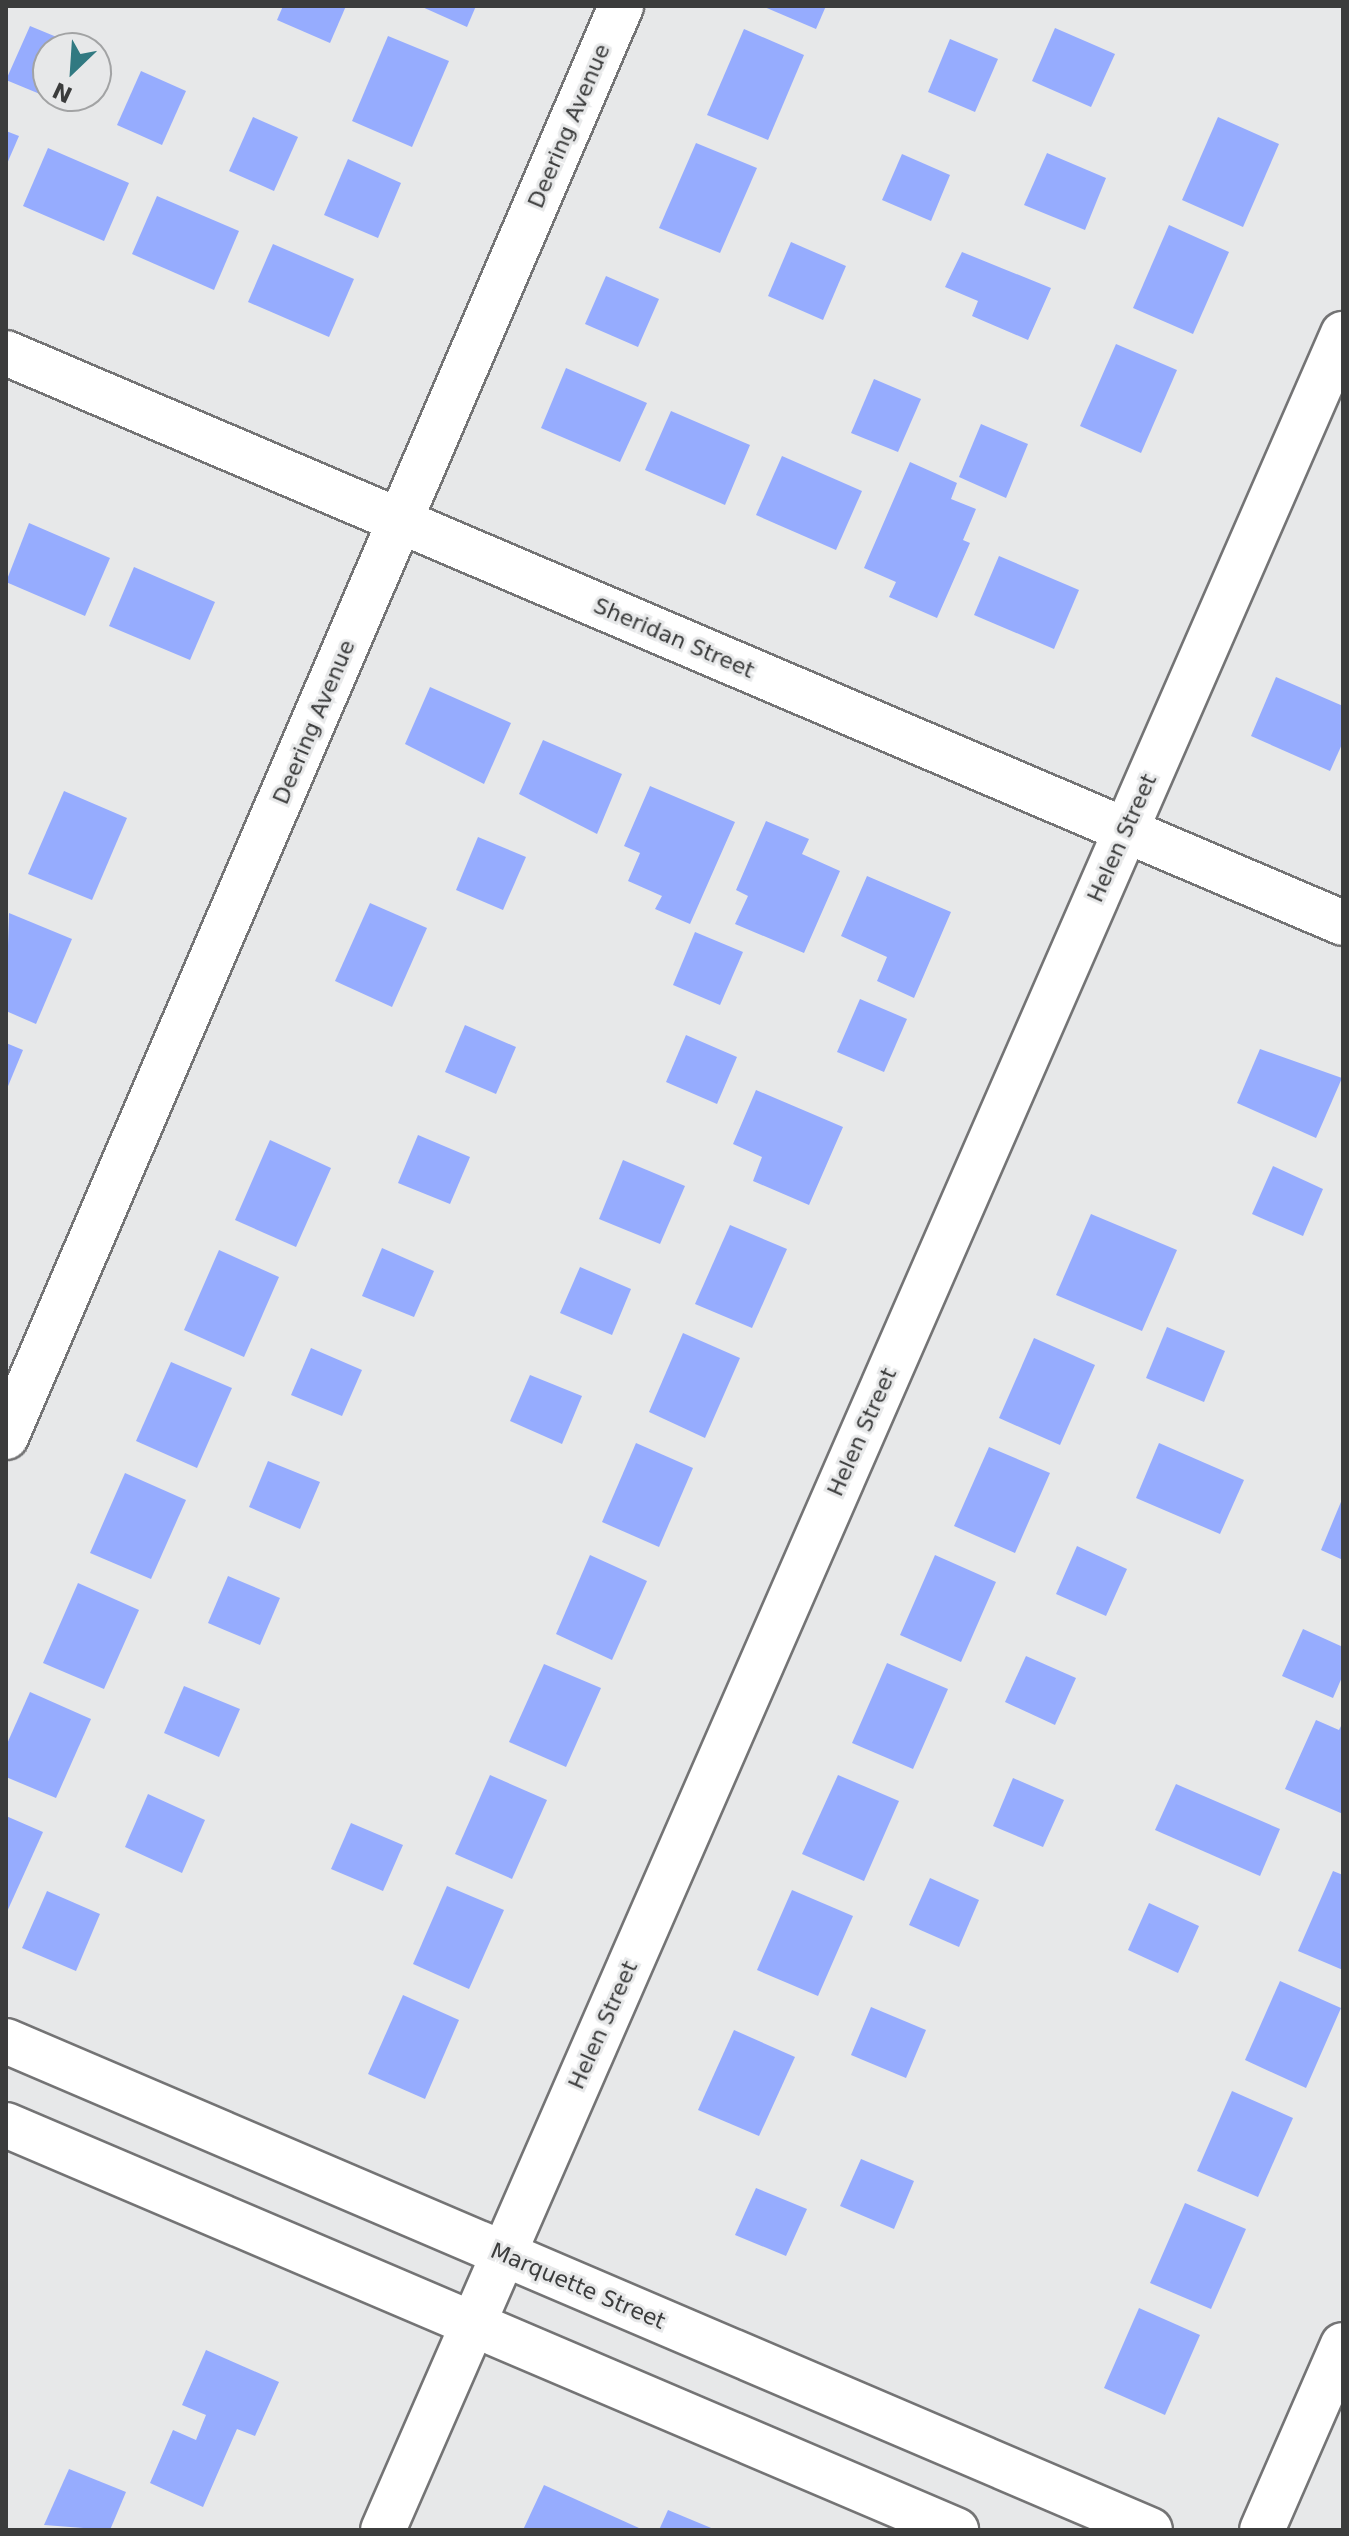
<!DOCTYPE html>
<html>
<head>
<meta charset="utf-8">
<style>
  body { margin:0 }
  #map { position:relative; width:1349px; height:2536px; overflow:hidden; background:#e7e8e9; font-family:"DejaVu Sans",sans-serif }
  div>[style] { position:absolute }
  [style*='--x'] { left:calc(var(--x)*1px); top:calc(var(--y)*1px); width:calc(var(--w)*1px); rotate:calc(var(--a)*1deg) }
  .building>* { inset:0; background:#96acfe }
  .roads { filter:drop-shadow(2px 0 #747475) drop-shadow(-2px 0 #747475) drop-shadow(0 2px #747475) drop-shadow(0 -2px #747475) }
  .street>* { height:44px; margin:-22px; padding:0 22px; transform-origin:22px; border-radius:22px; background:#fff }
  .secondary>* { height:44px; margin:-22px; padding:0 22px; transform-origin:22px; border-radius:22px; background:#fff }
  span { translate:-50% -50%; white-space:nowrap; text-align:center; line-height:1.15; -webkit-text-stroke:6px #e7e8e9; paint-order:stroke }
  .street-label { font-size:22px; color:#3b3c3c }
  .frame { position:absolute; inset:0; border:8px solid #3b3c3c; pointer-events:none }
  .north { position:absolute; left:32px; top:32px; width:80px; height:80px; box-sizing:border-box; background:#e7e8e9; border:2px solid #a2a3a4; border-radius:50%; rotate:205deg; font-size:22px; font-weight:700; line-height:32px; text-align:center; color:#3b3c3c }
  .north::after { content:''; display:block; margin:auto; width:28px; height:36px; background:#317981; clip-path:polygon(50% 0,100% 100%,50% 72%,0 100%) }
</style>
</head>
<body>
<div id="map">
  <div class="building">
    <div style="clip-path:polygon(283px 6px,346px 6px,330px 43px,277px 20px)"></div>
    <div style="clip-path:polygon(420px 6px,476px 6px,467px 27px)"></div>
    <div style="clip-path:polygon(762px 6px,826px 6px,816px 29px)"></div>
    <div style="clip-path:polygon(30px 26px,76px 45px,48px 48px,52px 99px,6px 80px)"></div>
    <div style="clip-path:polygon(1055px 28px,1115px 54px,1091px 107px,1032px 81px)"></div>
    <div style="clip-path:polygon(744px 29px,804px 55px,768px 140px,707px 115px)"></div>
    <div style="clip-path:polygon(388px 36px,449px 61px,412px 147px,352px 121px)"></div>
    <div style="clip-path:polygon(950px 39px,998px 59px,975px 112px,928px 92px)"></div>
    <div style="clip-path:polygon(141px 71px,186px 91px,162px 145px,117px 125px)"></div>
    <div style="clip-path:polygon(253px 117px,298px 137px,274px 191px,229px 171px)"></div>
    <div style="clip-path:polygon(1218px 117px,1279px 144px,1243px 227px,1182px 200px)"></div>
    <div style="clip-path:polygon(6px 131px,19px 136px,6px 166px)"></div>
    <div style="clip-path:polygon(696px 143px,757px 168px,720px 253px,659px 228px)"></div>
    <div style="clip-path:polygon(48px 148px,129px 183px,104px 241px,23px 206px)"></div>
    <div style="clip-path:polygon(1047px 153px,1106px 178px,1085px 230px,1024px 205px)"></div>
    <div style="clip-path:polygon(902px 154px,950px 175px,931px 221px,882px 200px)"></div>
    <div style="clip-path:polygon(348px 159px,401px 183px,378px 238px,324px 215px)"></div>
    <div style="clip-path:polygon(157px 196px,239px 231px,214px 290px,132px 254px)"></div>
    <div style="clip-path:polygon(1169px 225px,1229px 252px,1193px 334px,1133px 308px)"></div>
    <div style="clip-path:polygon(791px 242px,846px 266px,823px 320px,768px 296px)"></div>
    <div style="clip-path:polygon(273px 244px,354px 279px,329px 337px,248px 302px)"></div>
    <div style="clip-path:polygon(962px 252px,1051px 288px,1028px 340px,972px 316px,978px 301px,945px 287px)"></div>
    <div style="clip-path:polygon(606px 276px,659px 299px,638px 347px,585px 324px)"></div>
    <div style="clip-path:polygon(1116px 344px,1177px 370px,1141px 453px,1080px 426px)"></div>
    <div style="clip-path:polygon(566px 368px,647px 403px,620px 462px,541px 428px)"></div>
    <div style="clip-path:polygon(874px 379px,921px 399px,898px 452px,851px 433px)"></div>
    <div style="clip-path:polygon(671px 411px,750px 445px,725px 505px,645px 470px)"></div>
    <div style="clip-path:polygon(981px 424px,1028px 444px,1006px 498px,959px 477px)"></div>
    <div style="clip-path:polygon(782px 456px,862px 491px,836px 550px,756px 515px)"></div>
    <div style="clip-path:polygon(910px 462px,957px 483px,951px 499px,976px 509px,963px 540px,970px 543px,937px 618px,889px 597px,896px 582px,864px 568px)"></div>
    <div style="clip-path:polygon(29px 523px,110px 558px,85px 616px,6px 582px)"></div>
    <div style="clip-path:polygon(999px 556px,1079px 590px,1054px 649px,974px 615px)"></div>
    <div style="clip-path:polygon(134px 567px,215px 602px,190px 660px,109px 626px)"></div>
    <div style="clip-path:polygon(1276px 677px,1343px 706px,1343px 742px,1330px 771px,1251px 736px)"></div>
    <div style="clip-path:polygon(430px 687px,511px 723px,484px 784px,405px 744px)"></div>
    <div style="clip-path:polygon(543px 740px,622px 774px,597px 834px,519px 794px)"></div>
    <div style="clip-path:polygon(650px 786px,735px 822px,690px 924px,655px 909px,662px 896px,628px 881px,640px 853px,624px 846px)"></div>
    <div style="clip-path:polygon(64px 791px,127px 818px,92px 900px,28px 874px)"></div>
    <div style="clip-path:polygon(766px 821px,809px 839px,802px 854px,840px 871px,804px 953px,735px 924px,748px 896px,736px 890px)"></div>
    <div style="clip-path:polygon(478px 837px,526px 857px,503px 910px,456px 890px)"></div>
    <div style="clip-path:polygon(867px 876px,951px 912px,914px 998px,877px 981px,887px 957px,841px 936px)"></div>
    <div style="clip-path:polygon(370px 903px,427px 928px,392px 1007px,335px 981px)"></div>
    <div style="clip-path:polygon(9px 913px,72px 939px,36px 1024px,6px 1011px)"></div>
    <div style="clip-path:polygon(695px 932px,743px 952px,720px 1005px,673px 985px)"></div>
    <div style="clip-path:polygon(860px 999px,907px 1019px,884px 1072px,837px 1052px)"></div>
    <div style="clip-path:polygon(465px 1025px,516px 1047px,496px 1094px,445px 1072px)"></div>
    <div style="clip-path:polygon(686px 1035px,737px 1057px,717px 1104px,666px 1082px)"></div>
    <div style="clip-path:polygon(6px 1043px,23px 1050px,6px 1091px)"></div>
    <div style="clip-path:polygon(1260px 1049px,1342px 1078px,1316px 1138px,1237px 1103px)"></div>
    <div style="clip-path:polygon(756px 1090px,843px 1127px,809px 1205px,753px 1181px,762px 1157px,733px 1144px)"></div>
    <div style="clip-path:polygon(418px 1135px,470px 1157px,450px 1204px,398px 1183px)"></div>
    <div style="clip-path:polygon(270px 1140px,331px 1168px,296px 1247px,235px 1220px)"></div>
    <div style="clip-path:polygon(623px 1160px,685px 1186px,660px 1244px,599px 1219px)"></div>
    <div style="clip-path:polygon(1273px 1166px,1323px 1189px,1303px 1236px,1252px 1214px)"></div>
    <div style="clip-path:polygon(1091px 1214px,1177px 1250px,1142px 1331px,1056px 1295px)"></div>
    <div style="clip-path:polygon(730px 1225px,787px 1249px,752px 1328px,695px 1304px)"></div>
    <div style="clip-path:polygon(382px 1248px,434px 1271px,414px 1317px,362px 1296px)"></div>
    <div style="clip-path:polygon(219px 1250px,279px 1277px,244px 1357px,184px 1330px)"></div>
    <div style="clip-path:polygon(580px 1267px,631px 1289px,612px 1335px,560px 1313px)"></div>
    <div style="clip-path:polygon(1167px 1327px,1225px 1351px,1204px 1402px,1146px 1378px)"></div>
    <div style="clip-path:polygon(683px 1333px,740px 1358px,705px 1438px,649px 1412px)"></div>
    <div style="clip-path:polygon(1034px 1338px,1095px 1365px,1060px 1445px,999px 1418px)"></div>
    <div style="clip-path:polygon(311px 1348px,362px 1370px,342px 1416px,291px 1395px)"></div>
    <div style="clip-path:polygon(171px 1362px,232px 1388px,197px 1468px,136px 1441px)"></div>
    <div style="clip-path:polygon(530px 1375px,582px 1396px,562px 1444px,510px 1421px)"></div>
    <div style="clip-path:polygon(636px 1443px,693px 1468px,659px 1547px,602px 1522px)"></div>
    <div style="clip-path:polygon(1159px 1443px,1244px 1480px,1220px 1534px,1136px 1498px)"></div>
    <div style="clip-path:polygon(989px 1447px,1050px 1473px,1015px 1553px,954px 1526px)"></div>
    <div style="clip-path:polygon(268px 1461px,320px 1482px,300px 1529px,249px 1507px)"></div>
    <div style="clip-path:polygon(125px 1473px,186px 1500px,151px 1579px,90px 1553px)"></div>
    <div style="clip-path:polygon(1343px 1497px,1343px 1560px,1321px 1550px)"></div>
    <div style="clip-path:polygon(1077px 1546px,1127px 1569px,1106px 1616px,1056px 1594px)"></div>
    <div style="clip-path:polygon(590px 1555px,647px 1581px,612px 1660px,556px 1634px)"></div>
    <div style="clip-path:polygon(935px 1555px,996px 1582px,961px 1662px,900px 1635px)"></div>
    <div style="clip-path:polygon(228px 1576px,280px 1598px,260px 1645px,208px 1623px)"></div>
    <div style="clip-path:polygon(78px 1583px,139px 1610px,104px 1689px,43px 1663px)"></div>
    <div style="clip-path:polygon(1303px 1629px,1343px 1647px,1343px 1675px,1333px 1698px,1282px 1676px)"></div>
    <div style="clip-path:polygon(1026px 1656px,1076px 1678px,1055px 1725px,1005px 1702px)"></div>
    <div style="clip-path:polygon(887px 1663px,948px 1689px,913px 1769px,852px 1743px)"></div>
    <div style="clip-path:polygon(544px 1664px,601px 1688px,566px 1767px,509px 1742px)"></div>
    <div style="clip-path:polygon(184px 1686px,240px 1709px,219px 1757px,164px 1733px)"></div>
    <div style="clip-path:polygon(30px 1692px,91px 1719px,56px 1798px,6px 1777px,6px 1746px)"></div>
    <div style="clip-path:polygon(1316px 1720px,1339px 1730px,1343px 1722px,1343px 1814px,1285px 1789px)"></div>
    <div style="clip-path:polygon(490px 1775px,547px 1800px,512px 1879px,455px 1854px)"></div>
    <div style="clip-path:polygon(838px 1775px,899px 1801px,864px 1881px,802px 1854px)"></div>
    <div style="clip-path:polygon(1013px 1778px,1064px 1800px,1043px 1847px,993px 1826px)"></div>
    <div style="clip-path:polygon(1176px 1784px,1280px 1829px,1260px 1876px,1155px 1830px)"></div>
    <div style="clip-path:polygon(148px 1794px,205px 1820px,182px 1873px,125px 1847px)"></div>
    <div style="clip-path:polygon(6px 1816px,43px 1832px,6px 1914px)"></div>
    <div style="clip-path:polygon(351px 1823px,403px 1845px,383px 1891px,331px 1869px)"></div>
    <div style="clip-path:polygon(1333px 1871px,1343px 1875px,1343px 1970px,1298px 1951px)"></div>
    <div style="clip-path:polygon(930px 1878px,979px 1900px,959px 1947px,909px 1925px)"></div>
    <div style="clip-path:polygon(447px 1886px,504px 1910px,469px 1989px,413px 1964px)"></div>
    <div style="clip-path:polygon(792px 1890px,853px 1916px,818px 1996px,757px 1970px)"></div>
    <div style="clip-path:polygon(47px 1891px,100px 1914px,76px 1971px,22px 1948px)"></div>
    <div style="clip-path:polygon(1149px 1903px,1199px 1926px,1178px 1973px,1128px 1950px)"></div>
    <div style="clip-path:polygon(1280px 1981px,1341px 2008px,1306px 2088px,1245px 2060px)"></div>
    <div style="clip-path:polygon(403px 1995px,459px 2020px,425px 2099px,368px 2074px)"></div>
    <div style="clip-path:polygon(871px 2007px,926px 2030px,906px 2078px,851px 2055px)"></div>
    <div style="clip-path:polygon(734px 2030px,795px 2057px,759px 2136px,698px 2110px)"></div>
    <div style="clip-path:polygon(1232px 2091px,1293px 2118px,1258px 2197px,1197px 2171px)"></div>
    <div style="clip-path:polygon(861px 2159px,914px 2181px,894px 2229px,840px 2206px)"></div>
    <div style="clip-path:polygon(756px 2188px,807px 2209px,786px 2256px,735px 2235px)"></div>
    <div style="clip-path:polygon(1185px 2203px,1246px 2229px,1211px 2309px,1150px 2283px)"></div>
    <div style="clip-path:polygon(1139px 2308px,1200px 2335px,1165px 2415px,1104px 2388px)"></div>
    <div style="clip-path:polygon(206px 2350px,279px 2382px,255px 2436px,237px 2429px,203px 2507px,150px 2483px,173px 2430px,196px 2440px,206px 2415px,182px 2405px)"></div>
    <div style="clip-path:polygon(69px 2469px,126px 2492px,110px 2530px,44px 2525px)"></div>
    <div style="clip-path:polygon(544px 2485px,639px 2528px,638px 2530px,523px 2530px)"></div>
    <div style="clip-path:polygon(668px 2510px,716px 2530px,659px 2530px)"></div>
  </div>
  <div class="roads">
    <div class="street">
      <div style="--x:6;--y:353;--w:1453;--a:23.09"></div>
      <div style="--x:6;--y:1437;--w:1558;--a:-66.74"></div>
      <div style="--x:383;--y:2530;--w:2397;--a:-66.39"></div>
      <div style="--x:1262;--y:2530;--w:202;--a:-66.4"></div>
    </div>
    <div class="secondary">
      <div style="--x:6;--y:2041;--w:1244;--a:23.14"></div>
      <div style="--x:6;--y:2125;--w:1033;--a:23.09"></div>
    </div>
  </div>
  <div class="street-label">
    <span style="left:569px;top:126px;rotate:-67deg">Deering Avenue</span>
    <span style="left:674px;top:638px;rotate:23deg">Sheridan Street</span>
    <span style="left:314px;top:722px;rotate:-67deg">Deering Avenue</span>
    <span style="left:1122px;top:838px;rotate:-66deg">Helen Street</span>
    <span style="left:862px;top:1432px;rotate:-66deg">Helen Street</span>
    <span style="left:603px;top:2025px;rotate:-66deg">Helen Street</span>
    <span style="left:578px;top:2286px;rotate:23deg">Marquette Street</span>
  </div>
  <div class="frame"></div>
  <div class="north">N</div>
</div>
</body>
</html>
